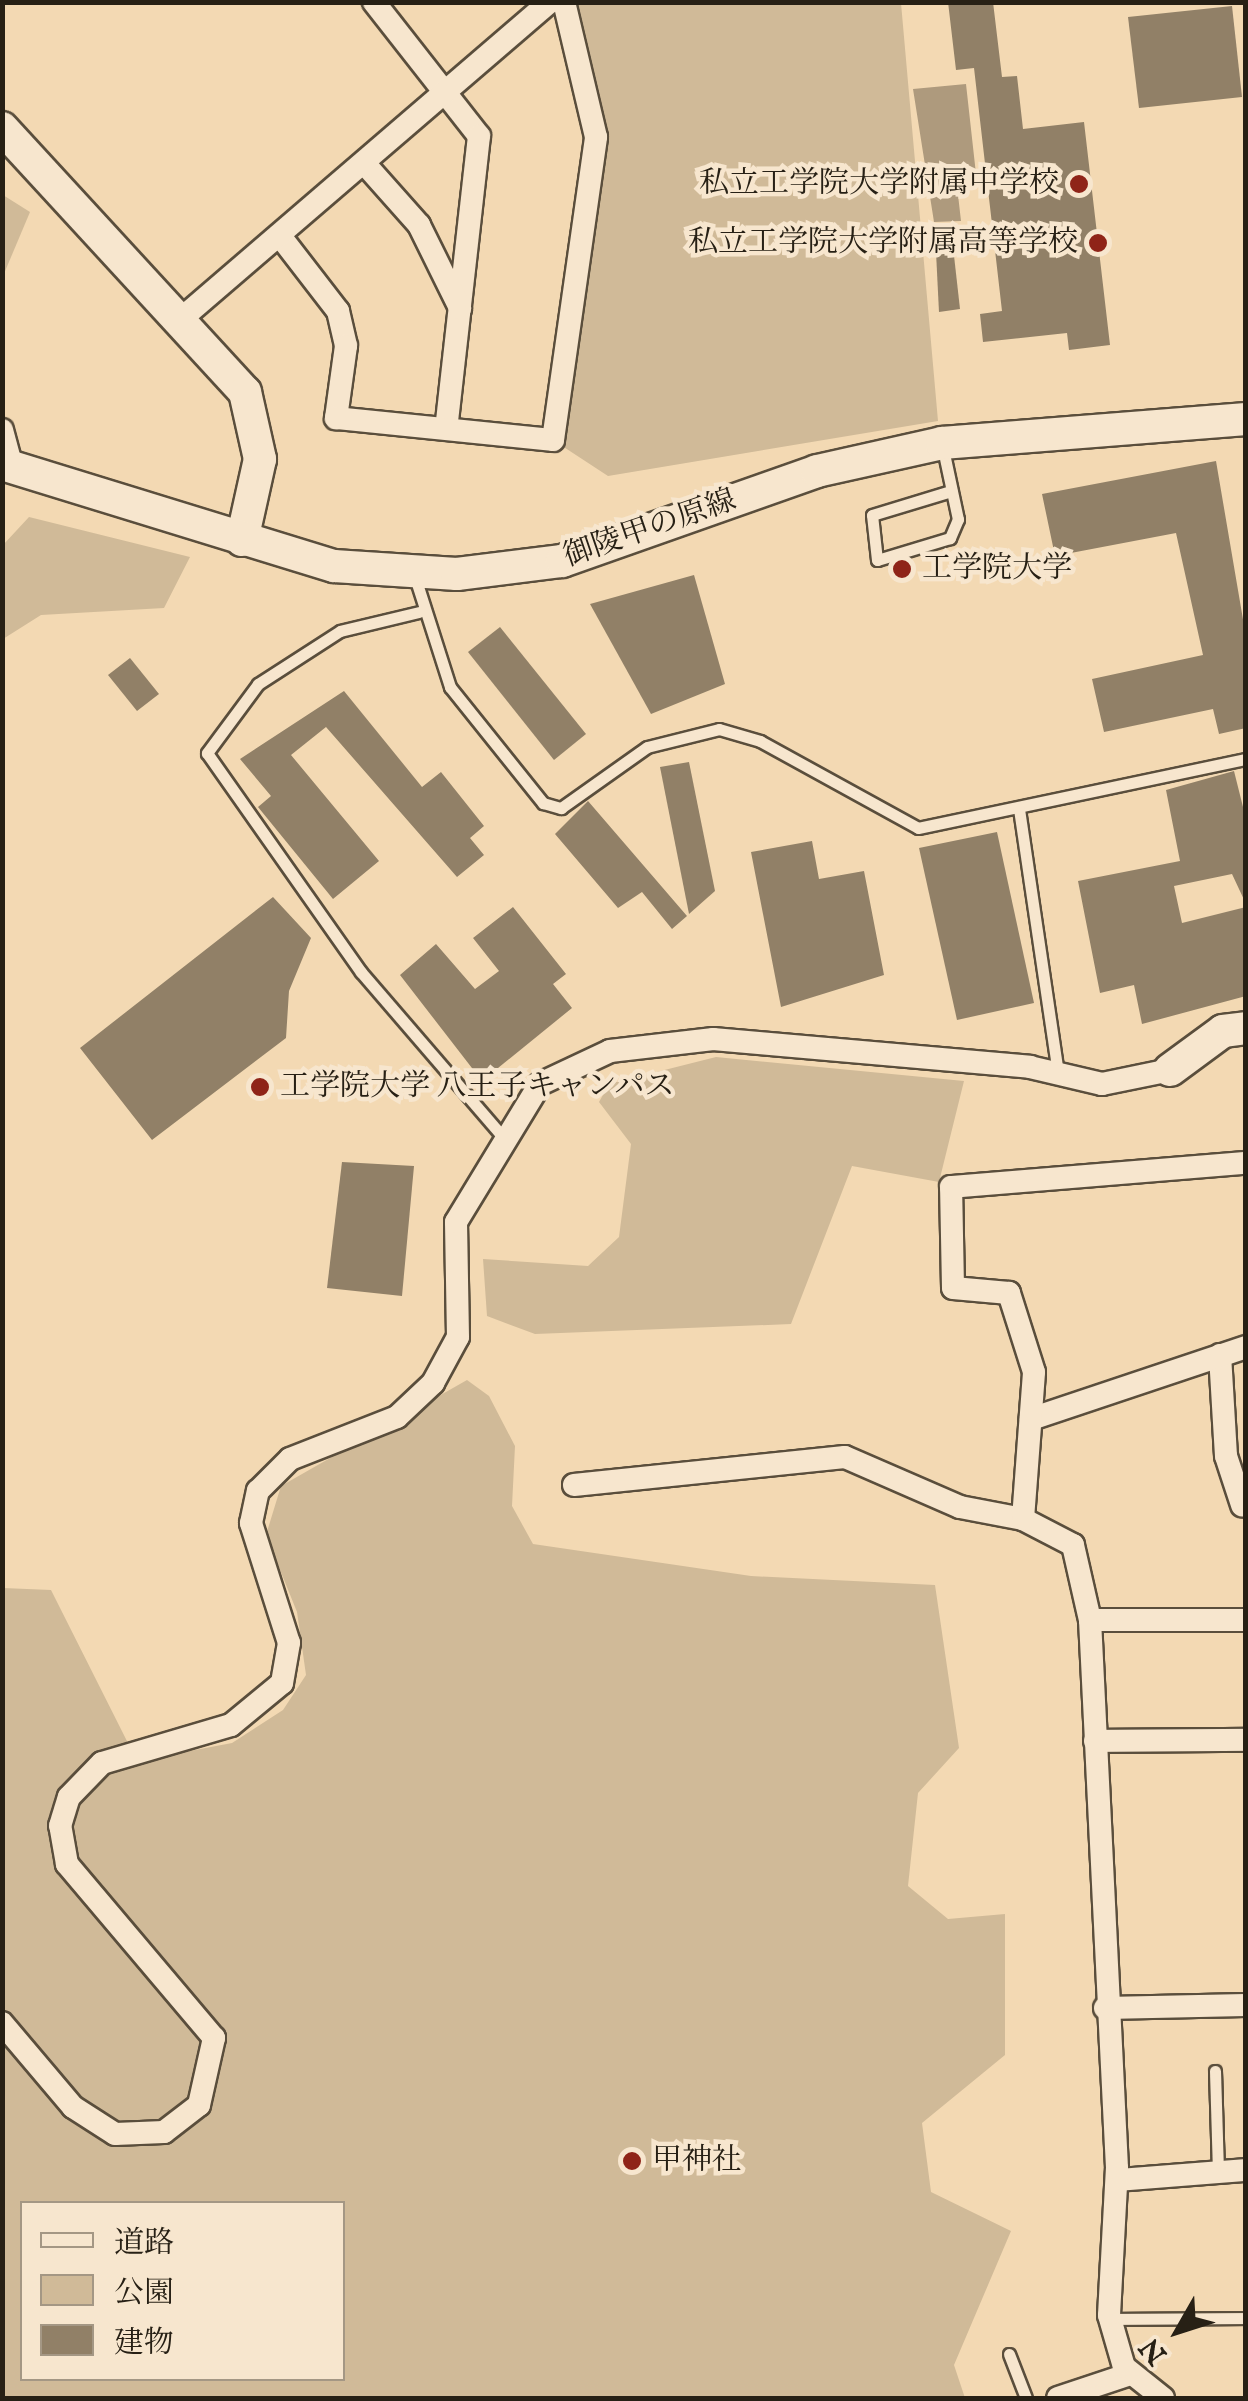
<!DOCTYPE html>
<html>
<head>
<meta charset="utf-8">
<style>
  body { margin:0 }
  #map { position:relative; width:1248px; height:2401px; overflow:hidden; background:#f3d9b3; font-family:"IM FELL English","Noto Serif JP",serif }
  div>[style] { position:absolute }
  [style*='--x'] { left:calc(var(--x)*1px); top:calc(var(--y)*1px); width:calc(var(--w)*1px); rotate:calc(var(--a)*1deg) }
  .green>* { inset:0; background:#d0ba98 }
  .water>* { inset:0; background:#ae9a7d }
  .building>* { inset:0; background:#918067 }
  .roads { filter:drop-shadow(2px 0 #5a4e3c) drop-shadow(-2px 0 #5a4e3c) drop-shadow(0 2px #5a4e3c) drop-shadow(0 -2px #5a4e3c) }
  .lane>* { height:11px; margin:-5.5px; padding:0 5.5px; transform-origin:5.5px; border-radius:5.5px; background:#f7e6ce }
  .street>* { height:22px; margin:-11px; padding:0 11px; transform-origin:11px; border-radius:11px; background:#f7e6ce }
  .secondary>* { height:32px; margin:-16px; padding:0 16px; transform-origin:16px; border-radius:16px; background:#f7e6ce }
  .dots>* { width:28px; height:28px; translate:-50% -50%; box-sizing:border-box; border:5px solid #f7e6ce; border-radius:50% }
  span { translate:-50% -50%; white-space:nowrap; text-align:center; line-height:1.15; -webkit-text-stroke:9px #f7e6ce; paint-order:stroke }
  .poi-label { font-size:30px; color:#272015 }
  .right { translate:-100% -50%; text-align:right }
  .left { translate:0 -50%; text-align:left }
  .street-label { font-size:30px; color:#272015 }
  .frame { position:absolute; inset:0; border:5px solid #272015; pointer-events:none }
  .legend { position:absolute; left:20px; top:2201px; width:325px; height:180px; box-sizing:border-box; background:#f7e6ce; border:2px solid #a49784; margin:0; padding:12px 18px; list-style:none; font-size:30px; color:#272015 }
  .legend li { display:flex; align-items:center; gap:20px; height:50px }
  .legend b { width:50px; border:2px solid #a49784 }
  .north { position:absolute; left:1128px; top:2281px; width:100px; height:100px; -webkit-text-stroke:8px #f7e6ce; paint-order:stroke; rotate:231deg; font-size:28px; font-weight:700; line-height:40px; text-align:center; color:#272015 }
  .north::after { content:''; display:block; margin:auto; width:35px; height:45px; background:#272015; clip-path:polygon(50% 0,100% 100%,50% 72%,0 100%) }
</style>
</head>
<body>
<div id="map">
  <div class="green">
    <div style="clip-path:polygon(564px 3px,901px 3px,938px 421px,608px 476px,553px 440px,596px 138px)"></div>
    <div style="clip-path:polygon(3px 195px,30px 212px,3px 276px)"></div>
    <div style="clip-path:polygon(29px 517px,190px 557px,164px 608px,41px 615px,3px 639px,3px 545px)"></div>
    <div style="clip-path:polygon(716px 1057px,964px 1081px,939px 1182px,852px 1166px,791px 1324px,535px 1334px,487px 1316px,483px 1259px,588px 1266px,619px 1237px,631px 1144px,599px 1102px,609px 1084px)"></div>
    <div style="clip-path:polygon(evenodd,467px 1380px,489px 1396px,515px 1446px,512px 1506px,533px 1544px,751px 1576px,935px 1585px,959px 1748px,918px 1793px,908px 1886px,948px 1919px,1005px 1914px,1005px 2055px,922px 2123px,931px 2192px,1011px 2231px,954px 2365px,965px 2398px,3px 2398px,3px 1588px,51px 1590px,137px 1761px,232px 1743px,283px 1710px,306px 1675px,297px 1612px,266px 1535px,281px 1486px,467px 1380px,22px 2204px,342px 2204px,342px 2378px,22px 2378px,22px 2204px)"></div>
  </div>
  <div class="water">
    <div style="clip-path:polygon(966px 84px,977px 183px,957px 186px,961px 221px,934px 222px,913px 89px)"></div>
  </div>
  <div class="building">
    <div style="clip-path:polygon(948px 2px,993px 2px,1002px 77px,1017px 76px,1023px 129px,1084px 122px,1110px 345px,1069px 350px,1067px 333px,983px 342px,980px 314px,1002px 311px,974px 68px,956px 70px)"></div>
    <div style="clip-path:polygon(1232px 6px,1242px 97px,1139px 108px,1128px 17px)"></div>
    <div style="clip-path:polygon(951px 229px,960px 309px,939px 312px,935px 232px)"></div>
    <div style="clip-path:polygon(1216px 461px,1246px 637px,1246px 728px,1219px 734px,1213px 709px,1104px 732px,1092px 679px,1203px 655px,1176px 533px,1055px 556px,1042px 494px)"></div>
    <div style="clip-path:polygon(694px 575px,725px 684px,651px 714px,590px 604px)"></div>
    <div style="clip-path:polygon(500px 627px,586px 734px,554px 760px,468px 652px)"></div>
    <div style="clip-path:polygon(130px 658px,159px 694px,137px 711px,108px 675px)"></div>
    <div style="clip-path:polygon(344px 691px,422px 787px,441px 772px,484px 826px,470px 838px,484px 855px,457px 877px,326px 727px,291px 755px,379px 861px,333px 899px,258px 807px,271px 796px,240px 759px)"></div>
    <div style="clip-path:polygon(689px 762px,715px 891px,689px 914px,660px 767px)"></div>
    <div style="clip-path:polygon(1234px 771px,1246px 819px,1246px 904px,1232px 874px,1174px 886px,1182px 923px,1246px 907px,1246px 996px,1142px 1024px,1134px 985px,1100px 993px,1078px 881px,1180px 861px,1166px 790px)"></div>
    <div style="clip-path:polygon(588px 801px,687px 916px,672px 929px,642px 892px,618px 908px,555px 834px)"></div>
    <div style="clip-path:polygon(997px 832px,1034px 1003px,957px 1020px,919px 848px)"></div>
    <div style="clip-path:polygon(812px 841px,819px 879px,864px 871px,884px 975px,781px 1007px,751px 852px)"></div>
    <div style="clip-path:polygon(273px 897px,311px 938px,289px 991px,286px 1038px,152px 1140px,80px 1048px)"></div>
    <div style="clip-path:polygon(513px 907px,566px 974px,553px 984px,572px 1008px,482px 1081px,400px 975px,436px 944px,475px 989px,499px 971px,473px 938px)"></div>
    <div style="clip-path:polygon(342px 1162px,414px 1166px,402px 1296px,327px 1288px)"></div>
  </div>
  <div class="roads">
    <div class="lane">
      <div style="--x:942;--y:444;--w:77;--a:78"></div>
      <div style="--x:958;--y:519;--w:21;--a:113"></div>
      <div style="--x:950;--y:538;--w:76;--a:163.2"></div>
      <div style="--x:877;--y:560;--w:45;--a:-96.3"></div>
      <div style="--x:872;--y:515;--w:83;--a:-16.9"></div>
      <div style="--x:414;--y:574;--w:119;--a:72.3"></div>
      <div style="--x:450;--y:687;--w:149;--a:51.3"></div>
      <div style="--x:543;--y:803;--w:19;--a:16"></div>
      <div style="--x:561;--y:808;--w:105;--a:-35.3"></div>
      <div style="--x:647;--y:747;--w:74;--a:-14"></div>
      <div style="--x:719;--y:729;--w:43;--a:16.3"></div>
      <div style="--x:760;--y:741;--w:180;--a:28.8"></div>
      <div style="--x:918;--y:828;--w:335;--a:-11.9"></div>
      <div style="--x:419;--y:612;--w:81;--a:166.5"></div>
      <div style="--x:340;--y:631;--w:98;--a:147.1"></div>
      <div style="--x:258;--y:684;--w:86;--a:126.5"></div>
      <div style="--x:207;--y:753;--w:268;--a:54.9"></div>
      <div style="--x:361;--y:972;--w:219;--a:49.3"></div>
      <div style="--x:1019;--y:809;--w:266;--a:81.6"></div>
      <div style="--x:1215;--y:2071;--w:104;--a:88.3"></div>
      <div style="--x:1110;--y:2319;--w:136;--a:-0.4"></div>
      <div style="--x:1009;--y:2354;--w:47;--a:68.9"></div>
    </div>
    <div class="street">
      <div style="--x:374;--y:2;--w:170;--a:51.9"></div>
      <div style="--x:479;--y:136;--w:294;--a:96.4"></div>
      <div style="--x:364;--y:163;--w:83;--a:48.4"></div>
      <div style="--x:419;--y:225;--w:93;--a:63.7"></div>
      <div style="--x:280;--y:236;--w:95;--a:52.3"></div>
      <div style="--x:338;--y:311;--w:36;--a:77"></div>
      <div style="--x:346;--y:346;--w:73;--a:97.9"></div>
      <div style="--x:336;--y:418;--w:218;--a:5.8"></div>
      <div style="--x:553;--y:440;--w:306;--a:-81.9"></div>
      <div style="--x:596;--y:137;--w:139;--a:-103.3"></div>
      <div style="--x:181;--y:319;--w:486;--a:-40.7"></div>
      <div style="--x:2;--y:430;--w:38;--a:75"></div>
      <div style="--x:1220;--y:1355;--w:101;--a:86.6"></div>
      <div style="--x:1226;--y:1456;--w:52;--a:71.9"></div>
      <div style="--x:1031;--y:1419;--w:227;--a:-18.5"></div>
      <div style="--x:574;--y:1485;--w:272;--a:-5.9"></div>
      <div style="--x:845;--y:1457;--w:125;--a:23.5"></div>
      <div style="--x:960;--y:1507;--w:64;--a:10.8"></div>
      <div style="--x:1090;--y:1620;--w:156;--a:0"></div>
      <div style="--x:1095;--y:1741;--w:151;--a:-0.4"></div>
      <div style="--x:1105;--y:2008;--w:141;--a:-1.2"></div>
      <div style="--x:2;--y:2023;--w:110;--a:49.8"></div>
      <div style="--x:73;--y:2107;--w:50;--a:32.7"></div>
      <div style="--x:115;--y:2134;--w:49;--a:-2.3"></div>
      <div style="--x:164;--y:2132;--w:44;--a:-37.6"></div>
      <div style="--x:199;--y:2105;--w:69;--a:-77.4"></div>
      <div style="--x:214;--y:2038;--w:228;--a:-130.2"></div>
      <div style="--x:67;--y:1864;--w:39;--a:-100"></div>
      <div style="--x:60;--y:1826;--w:30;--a:-73"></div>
      <div style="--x:69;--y:1797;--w:47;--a:-45.9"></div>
      <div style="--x:102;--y:1763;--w:134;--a:-16.4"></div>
      <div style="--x:231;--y:1725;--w:66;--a:-39.5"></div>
      <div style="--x:282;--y:1683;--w:41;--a:-80.1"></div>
      <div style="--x:289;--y:1643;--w:126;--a:-107.6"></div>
      <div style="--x:251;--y:1523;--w:33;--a:-78"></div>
      <div style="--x:258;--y:1491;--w:45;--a:-45"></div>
      <div style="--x:290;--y:1459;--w:115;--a:-21.4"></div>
      <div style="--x:397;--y:1417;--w:50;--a:-43.4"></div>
      <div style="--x:433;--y:1383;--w:52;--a:-61.5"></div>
      <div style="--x:458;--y:1337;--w:115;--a:-91"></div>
      <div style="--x:456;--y:1222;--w:162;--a:-58.7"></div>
      <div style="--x:540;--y:1084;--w:77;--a:-25.2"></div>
      <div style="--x:610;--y:1051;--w:104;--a:-6.6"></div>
      <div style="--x:713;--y:1039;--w:318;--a:5"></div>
      <div style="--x:1030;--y:1067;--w:74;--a:13.3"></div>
      <div style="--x:1102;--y:1084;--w:69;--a:-11.6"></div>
      <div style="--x:1118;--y:2180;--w:128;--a:-4.5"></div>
      <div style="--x:1058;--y:2398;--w:76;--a:-18.4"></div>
      <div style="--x:1163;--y:2398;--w:50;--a:-141.5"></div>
      <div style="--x:1124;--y:2367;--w:54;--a:-106.1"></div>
      <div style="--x:1109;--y:2315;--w:147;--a:-86.9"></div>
      <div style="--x:1117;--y:2168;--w:549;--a:-92.82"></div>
      <div style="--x:1090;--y:1620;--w:77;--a:-102.8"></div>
      <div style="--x:1073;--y:1545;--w:56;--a:-152.5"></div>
      <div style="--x:1023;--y:1519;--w:147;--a:-85.7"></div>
      <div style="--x:1034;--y:1372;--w:83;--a:-107.6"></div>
      <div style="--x:1009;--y:1293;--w:56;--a:-174.9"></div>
      <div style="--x:953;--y:1288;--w:101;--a:-91.1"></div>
      <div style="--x:951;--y:1187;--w:296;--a:-4.7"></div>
    </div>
    <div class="secondary">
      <div style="--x:2;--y:128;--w:359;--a:47.4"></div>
      <div style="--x:245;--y:392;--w:69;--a:77.4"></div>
      <div style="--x:260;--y:459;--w:83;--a:102.5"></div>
      <div style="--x:2;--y:464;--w:347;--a:17.1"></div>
      <div style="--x:334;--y:566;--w:123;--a:3.7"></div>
      <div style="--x:457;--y:574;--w:106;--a:-7.1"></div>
      <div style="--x:562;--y:561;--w:270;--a:-19.4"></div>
      <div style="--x:817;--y:471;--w:128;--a:-12.6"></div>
      <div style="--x:942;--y:443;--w:305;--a:-4.5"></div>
      <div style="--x:1170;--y:1070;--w:66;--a:-36.3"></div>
      <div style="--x:1223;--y:1031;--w:23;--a:-7"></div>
    </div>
  </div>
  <div class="dots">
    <div style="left:1079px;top:184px;background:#8f2418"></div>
    <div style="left:1098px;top:243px;background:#8f2418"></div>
    <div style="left:902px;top:569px;background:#8f2418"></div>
    <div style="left:260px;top:1087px;background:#8f2418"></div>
    <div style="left:632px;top:2161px;background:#8f2418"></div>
  </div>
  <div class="poi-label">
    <span class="right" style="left:1059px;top:184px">私立工学院大学附属中学校</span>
    <span class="right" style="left:1078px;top:243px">私立工学院大学附属高等学校</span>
    <span class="left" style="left:922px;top:569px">工学院大学</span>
    <span class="left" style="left:280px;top:1087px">工学院大学 八王子キャンパス</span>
    <span class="left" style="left:652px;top:2161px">甲神社</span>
  </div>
  <div class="street-label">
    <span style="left:650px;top:529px;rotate:-19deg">御陵甲の原線</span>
  </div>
  <div class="frame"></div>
  <ul class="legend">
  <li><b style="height:12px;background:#f7e6ce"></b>道路</li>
  <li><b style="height:28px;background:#d0ba98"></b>公園</li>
  <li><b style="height:28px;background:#918067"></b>建物</li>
  </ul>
  <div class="north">N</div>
</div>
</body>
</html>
